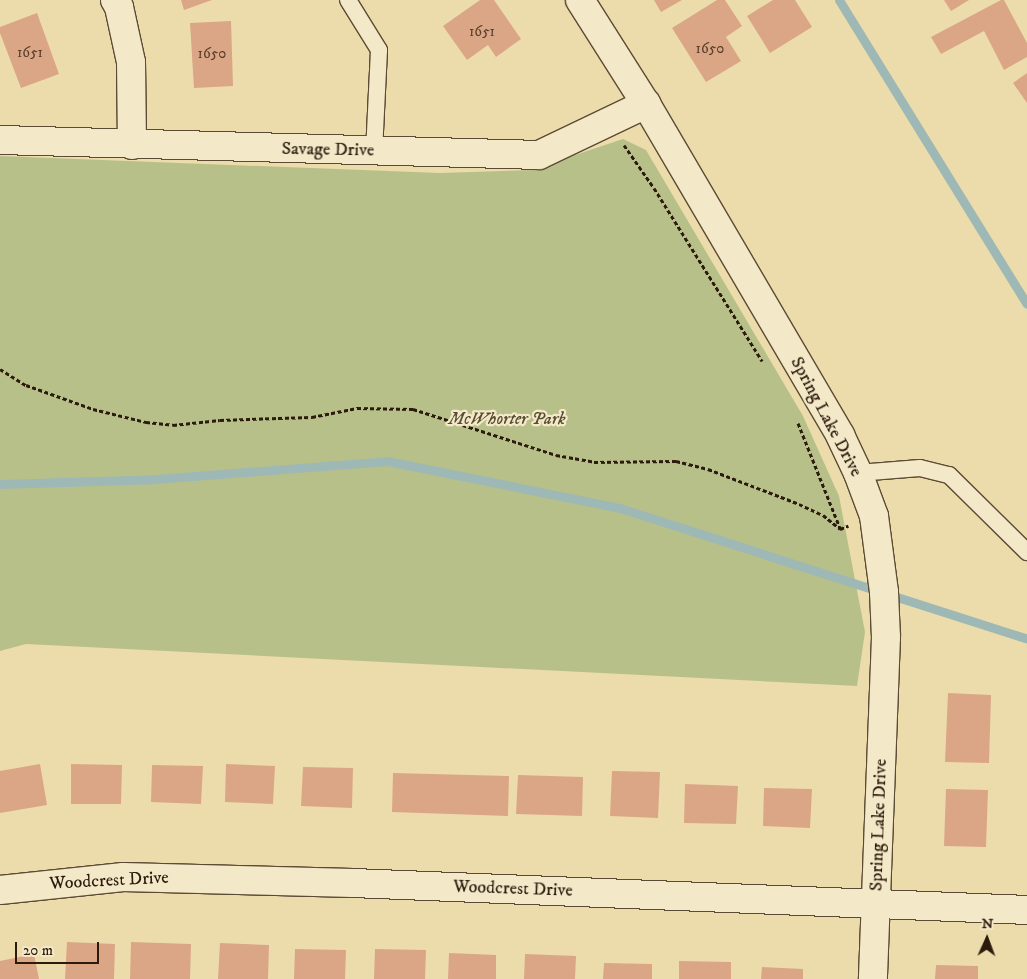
<!DOCTYPE html>
<html>
<head>
<meta charset="utf-8">
<style>
  body { margin:0 }
  #map { position:relative; width:1027px; height:979px; overflow:hidden; background:#eddcab; font-family:"IM FELL DW Pica",serif }
  div>[style] { position:absolute }
  [style*='--x'] { left:calc(var(--x)*1px); top:calc(var(--y)*1px); width:calc(var(--w)*1px); rotate:calc(var(--a)*1deg) }
  .green>* { inset:0; background:#b8c089 }
  .stream>* { height:9px; margin:-4.5px; padding:0 4.5px; transform-origin:4.5px; border-radius:4.5px; background:#9eb9b5 }
  .building>* { inset:0; background:#dba686 }
  .path>* { height:3px; margin-top:-1.5px; transform-origin:0; background:repeating-linear-gradient(90deg,#2c1b0d 0 4px,transparent 0 6.5px) }
  .roads { filter:drop-shadow(1px 0 #5c4b34) drop-shadow(-1px 0 #5c4b34) drop-shadow(0 1px #5c4b34) drop-shadow(0 -1px #5c4b34) }
  .lane>* { height:16px; margin:-8px; padding:0 8px; transform-origin:8px; border-radius:8px; background:#f3e8c8 }
  .street>* { height:28px; margin:-14px; padding:0 14px; transform-origin:14px; border-radius:14px; background:#f3e8c8 }
  span { translate:-50% -50%; white-space:nowrap; text-align:center; line-height:1.15; -webkit-text-stroke:4.5px #f3e8c8; paint-order:stroke }
  .number-label { font-size:15px; color:#583e2b }
  .number-label span { -webkit-text-stroke-width:0 }
  .street-label { font-size:18px; color:#2c1b0d }
  .park-label { font-size:18px; color:#564d32; font-style:italic }
  .north { position:absolute; left:962px; top:914px; width:50px; height:50px; -webkit-text-stroke:4px #f3e8c8; paint-order:stroke; rotate:2deg; font-size:14px; font-weight:700; line-height:20px; text-align:center; color:#2c1b0d }
  .north::after { content:''; display:block; margin:auto; width:18px; height:22px; background:#2c1b0d; clip-path:polygon(50% 0,100% 100%,50% 72%,0 100%) }
  .scale { position:absolute; left:15px; top:942px; width:84px; height:22px; box-sizing:border-box; border:2px solid #2c1b0d; border-top:0; padding-left:6px; font-size:15px; line-height:18px; white-space:nowrap; color:#2c1b0d; -webkit-text-stroke:4px #f3e8c8; paint-order:stroke }
</style>
</head>
<body>
<div id="map">
  <div class="green">
    <div style="clip-path:polygon(623px 139px,646px 150px,803px 416px,839px 496px,865px 632px,857px 686px,26px 644px,0 651px,0 156px,440px 173px,530px 170px)"></div>
  </div>
  <div class="stream">
    <div style="--x:839;--y:0;--w:357;--a:58.3"></div>
    <div style="--x:0;--y:484;--w:155;--a:-1.8"></div>
    <div style="--x:155;--y:479;--w:233;--a:-4.4"></div>
    <div style="--x:387;--y:461;--w:238;--a:11.4"></div>
    <div style="--x:620;--y:508;--w:428;--a:17.8"></div>
  </div>
  <div class="building">
    <div style="clip-path:polygon(181px 0,212px 0,184px 10px)"></div>
    <div style="clip-path:polygon(480px 0,494px 0,521px 39px,496px 57px,488px 45px,467px 60px,443px 26px)"></div>
    <div style="clip-path:polygon(654px 0,682px 0,661px 12px)"></div>
    <div style="clip-path:polygon(717px 0,725px 0,742px 26px,726px 37px,741px 61px,706px 82px,672px 28px)"></div>
    <div style="clip-path:polygon(773px 0,795px 0,812px 27px,770px 53px,747px 16px)"></div>
    <div style="clip-path:polygon(944px 0,969px 0,951px 11px)"></div>
    <div style="clip-path:polygon(1001px 0,1004px 0,1027px 43px,1027px 57px,1004px 70px,984px 31px,941px 54px,931px 37px)"></div>
    <div style="clip-path:polygon(37px 13px,59px 74px,21px 88px,0 33px,0 27px)"></div>
    <div style="clip-path:polygon(231px 21px,233px 86px,194px 88px,190px 23px)"></div>
    <div style="clip-path:polygon(1027px 73px,1027px 103px,1013px 83px)"></div>
    <div style="clip-path:polygon(948px 693px,991px 695px,989px 763px,945px 762px)"></div>
    <div style="clip-path:polygon(40px 764px,47px 805px,0 813px,0 771px)"></div>
    <div style="clip-path:polygon(71px 764px,122px 765px,121px 804px,71px 804px)"></div>
    <div style="clip-path:polygon(226px 764px,275px 766px,273px 804px,225px 802px)"></div>
    <div style="clip-path:polygon(152px 765px,203px 766px,201px 804px,151px 802px)"></div>
    <div style="clip-path:polygon(303px 767px,353px 768px,352px 808px,301px 806px)"></div>
    <div style="clip-path:polygon(612px 771px,660px 772px,658px 818px,610px 816px)"></div>
    <div style="clip-path:polygon(393px 773px,509px 776px,508px 816px,392px 812px)"></div>
    <div style="clip-path:polygon(518px 775px,583px 777px,582px 816px,516px 814px)"></div>
    <div style="clip-path:polygon(685px 784px,738px 786px,736px 824px,684px 823px)"></div>
    <div style="clip-path:polygon(764px 788px,812px 789px,810px 828px,763px 826px)"></div>
    <div style="clip-path:polygon(946px 789px,988px 790px,986px 847px,944px 846px)"></div>
    <div style="clip-path:polygon(67px 942px,115px 944px,114px 979px,65px 979px)"></div>
    <div style="clip-path:polygon(131px 942px,191px 944px,190px 979px,130px 979px)"></div>
    <div style="clip-path:polygon(220px 943px,269px 945px,268px 979px,218px 979px)"></div>
    <div style="clip-path:polygon(295px 949px,346px 950px,345px 979px,294px 979px)"></div>
    <div style="clip-path:polygon(375px 949px,426px 950px,425px 979px,374px 979px)"></div>
    <div style="clip-path:polygon(449px 953px,496px 955px,496px 979px,448px 979px)"></div>
    <div style="clip-path:polygon(34px 954px,39px 979px,0 979px,0 961px)"></div>
    <div style="clip-path:polygon(525px 954px,576px 956px,575px 979px,524px 979px)"></div>
    <div style="clip-path:polygon(679px 961px,731px 962px,731px 979px,679px 979px)"></div>
    <div style="clip-path:polygon(604px 963px,652px 964px,652px 979px,603px 979px)"></div>
    <div style="clip-path:polygon(936px 965px,978px 966px,978px 979px,935px 979px)"></div>
    <div style="clip-path:polygon(762px 967px,803px 969px,803px 979px,761px 979px)"></div>
  </div>
  <div class="path">
    <div style="--x:624;--y:145;--w:52;--a:55.1"></div>
    <div style="--x:654;--y:188;--w:204;--a:58"></div>
    <div style="--x:0;--y:369;--w:31;--a:32"></div>
    <div style="--x:26;--y:385;--w:71;--a:19.7"></div>
    <div style="--x:93;--y:409;--w:55;--a:13.8"></div>
    <div style="--x:146;--y:422;--w:27;--a:6"></div>
    <div style="--x:173;--y:425;--w:47;--a:-6.1"></div>
    <div style="--x:220;--y:420;--w:92;--a:-1.9"></div>
    <div style="--x:312;--y:417;--w:46;--a:-11.3"></div>
    <div style="--x:357;--y:408;--w:56;--a:1"></div>
    <div style="--x:413;--y:409;--w:150;--a:17.8"></div>
    <div style="--x:556;--y:455;--w:39;--a:10"></div>
    <div style="--x:594;--y:462;--w:82;--a:-0.7"></div>
    <div style="--x:676;--y:461;--w:33;--a:14"></div>
    <div style="--x:708;--y:469;--w:97;--a:21"></div>
    <div style="--x:799;--y:504;--w:26;--a:25"></div>
    <div style="--x:823;--y:515;--w:22;--a:39"></div>
    <div style="--x:840;--y:529;--w:9;--a:-21"></div>
    <div style="--x:798;--y:423;--w:113;--a:68.2"></div>
  </div>
  <div class="roads">
    <div class="lane">
      <div style="--x:348;--y:0;--w:59;--a:58.2"></div>
      <div style="--x:379;--y:50;--w:101;--a:92.8"></div>
      <div style="--x:858;--y:473;--w:62;--a:-4.6"></div>
      <div style="--x:920;--y:468;--w:30;--a:14"></div>
      <div style="--x:949;--y:475;--w:110;--a:44.6"></div>
    </div>
    <div class="street">
      <div style="--x:115;--y:0;--w:8;--a:60"></div>
      <div style="--x:119;--y:7;--w:56;--a:77.7"></div>
      <div style="--x:131;--y:62;--w:83;--a:89.3"></div>
      <div style="--x:580;--y:0;--w:123;--a:57.6"></div>
      <div style="--x:646;--y:104;--w:384;--a:59.6"></div>
      <div style="--x:840;--y:435;--w:42;--a:64.7"></div>
      <div style="--x:858;--y:473;--w:46;--a:69.6"></div>
      <div style="--x:874;--y:516;--w:77;--a:82.5"></div>
      <div style="--x:884;--y:592;--w:45;--a:87.5"></div>
      <div style="--x:886;--y:637;--w:342;--a:92.2"></div>
      <div style="--x:0;--y:140;--w:539;--a:1.59"></div>
      <div style="--x:539;--y:155;--w:119;--a:-25.5"></div>
      <div style="--x:0;--y:890;--w:124;--a:-6"></div>
      <div style="--x:123;--y:877;--w:230;--a:1.5"></div>
      <div style="--x:353;--y:883;--w:675;--a:2.29"></div>
    </div>
  </div>
  <div class="number-label">
    <span style="left:482px;top:32px">1651</span>
    <span style="left:710px;top:49px">1650</span>
    <span style="left:30px;top:53px">1651</span>
    <span style="left:212px;top:54px">1650</span>
  </div>
  <div class="street-label">
    <span style="left:328px;top:150px;rotate:1deg">Savage Drive</span>
    <span style="left:826px;top:417px;rotate:62deg">Spring Lake Drive</span>
    <span style="left:879px;top:825px;rotate:-88deg">Spring Lake Drive</span>
    <span style="left:109px;top:881px;rotate:-3deg">Woodcrest Drive</span>
    <span style="left:513px;top:889px;rotate:2deg">Woodcrest Drive</span>
  </div>
  <div class="park-label">
    <span style="left:507px;top:419px">McWhorter Park</span>
  </div>
  <div class="north">N</div>
  <div class="scale">20 m</div>
</div>
</body>
</html>
